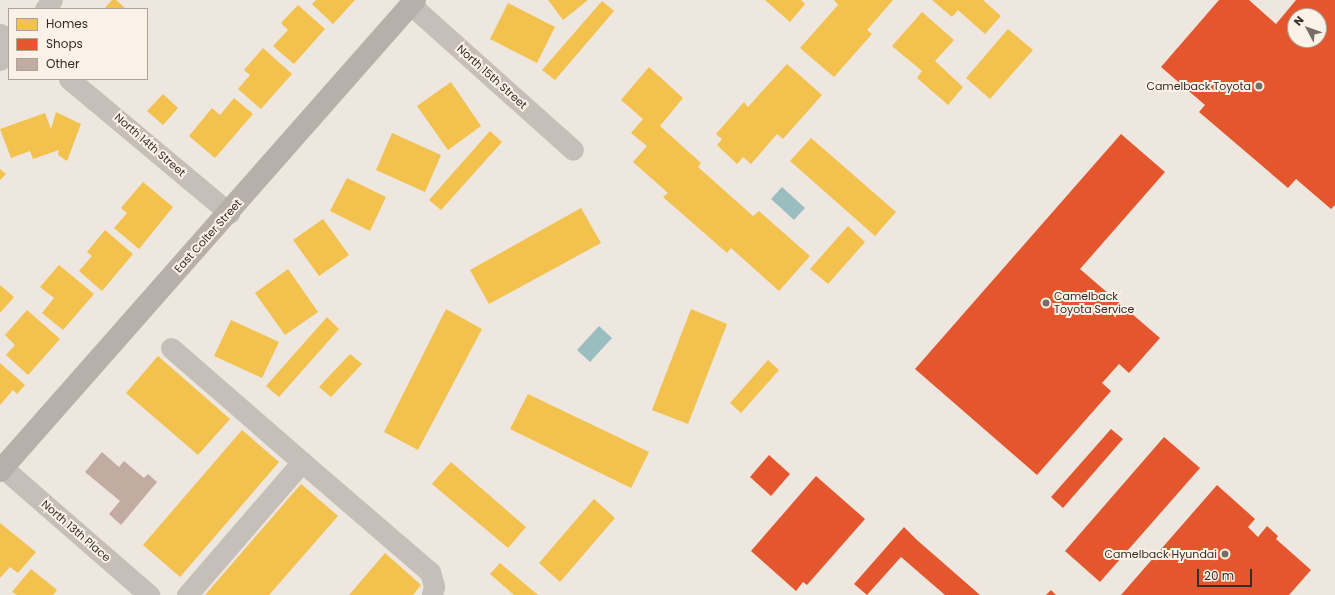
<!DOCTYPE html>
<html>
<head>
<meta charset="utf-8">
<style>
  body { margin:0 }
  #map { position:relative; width:1335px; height:595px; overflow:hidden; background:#ede7e0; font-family:Poppins,sans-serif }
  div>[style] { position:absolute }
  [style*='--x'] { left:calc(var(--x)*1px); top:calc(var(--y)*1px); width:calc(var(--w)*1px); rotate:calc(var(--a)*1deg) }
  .water>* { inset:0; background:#9abec0 }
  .homes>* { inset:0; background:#f2c14e }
  .shops>* { inset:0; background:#e4572e }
  .building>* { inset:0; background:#c2aba0 }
  .street>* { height:21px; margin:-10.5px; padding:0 10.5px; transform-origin:10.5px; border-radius:10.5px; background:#c6bfb9 }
  .secondary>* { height:22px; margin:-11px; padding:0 11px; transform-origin:11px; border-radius:11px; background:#b7afa9 }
  .dots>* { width:11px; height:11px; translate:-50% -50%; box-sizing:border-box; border:2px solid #faf2e7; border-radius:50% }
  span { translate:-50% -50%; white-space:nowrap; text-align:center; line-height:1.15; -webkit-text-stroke:4px #faf2e7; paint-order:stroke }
  .street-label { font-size:11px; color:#372d27 }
  .poi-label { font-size:11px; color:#372d27 }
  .right { translate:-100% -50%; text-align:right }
  .left { translate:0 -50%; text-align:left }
  .legend { position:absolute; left:8px; top:8px; width:140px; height:72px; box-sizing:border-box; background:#faf2e7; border:1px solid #aca39a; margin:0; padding:5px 7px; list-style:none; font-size:12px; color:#372d27 }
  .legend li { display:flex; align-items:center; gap:8px; height:20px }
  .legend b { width:20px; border:1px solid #aca39a }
  .north { position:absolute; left:1287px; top:8px; width:40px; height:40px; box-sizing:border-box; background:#faf2e7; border:1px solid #aca39a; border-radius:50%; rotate:311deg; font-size:11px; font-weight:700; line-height:16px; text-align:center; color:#372d27 }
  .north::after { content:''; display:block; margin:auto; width:14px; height:18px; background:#776e68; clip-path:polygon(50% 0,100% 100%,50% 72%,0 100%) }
  .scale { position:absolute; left:1197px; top:569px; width:55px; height:18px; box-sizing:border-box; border:2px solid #372d27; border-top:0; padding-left:5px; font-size:12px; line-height:14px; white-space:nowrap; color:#372d27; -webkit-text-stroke:3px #faf2e7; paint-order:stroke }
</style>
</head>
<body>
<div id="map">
  <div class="water">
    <div style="clip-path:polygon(782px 187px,805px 208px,794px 220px,771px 199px)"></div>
    <div style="clip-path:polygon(599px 326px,612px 338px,590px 362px,577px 350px)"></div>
  </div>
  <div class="homes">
    <div style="clip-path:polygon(112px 0,116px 0,126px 9px,104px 9px)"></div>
    <div style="clip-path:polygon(316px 0,355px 0,333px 24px,312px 4px)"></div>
    <div style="clip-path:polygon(548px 0,588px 0,563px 20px)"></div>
    <div style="clip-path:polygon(765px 0,801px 0,805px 4px,790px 22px)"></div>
    <div style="clip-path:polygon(834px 0,893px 0,867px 30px,872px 34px,834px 77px,800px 48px,838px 5px)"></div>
    <div style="clip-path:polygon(932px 0,983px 0,1001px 16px,985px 34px,958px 10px,952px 17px)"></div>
    <div style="clip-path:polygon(602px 1px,614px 11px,555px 80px,542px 70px)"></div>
    <div style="clip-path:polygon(508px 3px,555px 27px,537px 63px,490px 39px)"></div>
    <div style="clip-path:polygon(298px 5px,325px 29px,294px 64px,273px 46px,288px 30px,281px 23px)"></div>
    <div style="clip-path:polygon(922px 12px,954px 40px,935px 61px,963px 87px,948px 105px,917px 78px,922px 71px,892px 46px)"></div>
    <div style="clip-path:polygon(1008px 29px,1033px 50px,990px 99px,966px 78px)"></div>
    <div style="clip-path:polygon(263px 48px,292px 74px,261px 109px,238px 89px,250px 75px,244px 70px)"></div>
    <div style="clip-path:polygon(787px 64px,822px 95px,783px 139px,777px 134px,751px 164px,743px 157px,737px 164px,717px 145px,722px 139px,716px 134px,744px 102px,748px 107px)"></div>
    <div style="clip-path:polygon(649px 67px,683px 98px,660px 126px,701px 163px,698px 167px,753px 216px,759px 211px,810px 256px,779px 291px,731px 248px,727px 253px,663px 197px,668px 193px,633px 162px,647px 146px,631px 133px,643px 119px,621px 100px)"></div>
    <div style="clip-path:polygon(451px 82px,481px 126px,448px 150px,417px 106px)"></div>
    <div style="clip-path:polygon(163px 94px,178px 108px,163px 125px,147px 111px)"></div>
    <div style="clip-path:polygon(234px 98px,253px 114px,215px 158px,189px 136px,212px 108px,220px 115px)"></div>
    <div style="clip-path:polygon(56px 112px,81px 124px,67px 161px,58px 155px,59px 150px,33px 159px,30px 151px,11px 158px,0 129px,45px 113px,51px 129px)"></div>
    <div style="clip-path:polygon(490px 131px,502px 142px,441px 210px,429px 200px)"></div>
    <div style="clip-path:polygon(392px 133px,441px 155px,425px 192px,376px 170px)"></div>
    <div style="clip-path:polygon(811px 138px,896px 212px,875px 236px,790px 161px)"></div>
    <div style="clip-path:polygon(0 169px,6px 174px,0 180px)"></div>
    <div style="clip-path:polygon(347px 178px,386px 197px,370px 231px,330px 211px)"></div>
    <div style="clip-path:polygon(143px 182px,173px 207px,139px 249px,114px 228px,127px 213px,121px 208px)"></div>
    <div style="clip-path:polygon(581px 208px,601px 243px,489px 304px,470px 270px)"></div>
    <div style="clip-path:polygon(323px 219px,349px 255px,319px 276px,293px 240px)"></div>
    <div style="clip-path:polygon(848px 226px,865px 242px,828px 284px,810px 269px)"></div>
    <div style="clip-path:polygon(105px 230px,133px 254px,102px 291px,79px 271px,92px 256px,87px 252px)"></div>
    <div style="clip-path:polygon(59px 265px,94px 294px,63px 330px,42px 313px,54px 298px,40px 287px)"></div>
    <div style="clip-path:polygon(288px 269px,318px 312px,285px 335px,255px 293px)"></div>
    <div style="clip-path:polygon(0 285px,14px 297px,0 313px)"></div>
    <div style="clip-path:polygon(446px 309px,482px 329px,418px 450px,384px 432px)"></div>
    <div style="clip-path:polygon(691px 309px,727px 324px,688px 424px,652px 410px)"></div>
    <div style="clip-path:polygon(27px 310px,60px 339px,28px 375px,6px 355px,15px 345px,5px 335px)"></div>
    <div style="clip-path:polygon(327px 317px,339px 329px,279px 397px,266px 386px)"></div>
    <div style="clip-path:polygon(231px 320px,279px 342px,262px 378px,214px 356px)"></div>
    <div style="clip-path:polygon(350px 354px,362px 364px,331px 397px,319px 387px)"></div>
    <div style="clip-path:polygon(158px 356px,230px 419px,198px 455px,126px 393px)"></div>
    <div style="clip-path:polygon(768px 360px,779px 370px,741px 413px,730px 403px)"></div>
    <div style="clip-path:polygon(0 363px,25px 385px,17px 394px,13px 390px,0 405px)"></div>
    <div style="clip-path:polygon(528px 394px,649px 452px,631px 488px,510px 429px)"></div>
    <div style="clip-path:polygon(242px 430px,279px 462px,180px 577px,143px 545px)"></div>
    <div style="clip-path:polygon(451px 462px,526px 527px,508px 548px,432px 484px)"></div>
    <div style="clip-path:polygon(301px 484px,338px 516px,269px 595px,205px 595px)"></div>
    <div style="clip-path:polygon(594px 499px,615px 518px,560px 582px,539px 563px)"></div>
    <div style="clip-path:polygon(0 523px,36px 552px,18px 573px,10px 567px,0 578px)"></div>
    <div style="clip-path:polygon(385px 553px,421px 585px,413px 595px,349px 595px)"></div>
    <div style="clip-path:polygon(500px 563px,538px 595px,514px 595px,490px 574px)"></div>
    <div style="clip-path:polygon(31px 569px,57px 590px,53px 595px,17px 595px,12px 592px)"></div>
  </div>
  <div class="shops">
    <div style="clip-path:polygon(evenodd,1219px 0,1249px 0,1276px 24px,1296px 0,1335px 0,1335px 205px,1331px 209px,1296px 179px,1288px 188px,1199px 112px,1205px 105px,1161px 67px,1219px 0,1295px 16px,1319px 16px,1319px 40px,1295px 40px,1295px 16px)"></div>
    <div style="clip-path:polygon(1121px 134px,1165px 172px,1080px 269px,1160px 338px,1129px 373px,1119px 364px,1102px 383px,1111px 391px,1037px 475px,915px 369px)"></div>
    <div style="clip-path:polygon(1111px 429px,1123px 439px,1063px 508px,1051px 497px)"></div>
    <div style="clip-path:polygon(1164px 437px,1200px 468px,1100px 582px,1065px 551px)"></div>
    <div style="clip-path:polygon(769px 455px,790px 474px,771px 496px,750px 477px)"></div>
    <div style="clip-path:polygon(816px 476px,865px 519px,807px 585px,803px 582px,796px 591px,751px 551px)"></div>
    <div style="clip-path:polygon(1217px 485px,1255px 519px,1248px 527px,1258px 537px,1267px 526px,1278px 536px,1276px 539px,1311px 570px,1289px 595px,1121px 595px)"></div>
    <div style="clip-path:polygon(904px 527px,917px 540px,980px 595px,945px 595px,901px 557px,867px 595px,854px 584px)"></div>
    <div style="clip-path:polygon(1051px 590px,1056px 595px,1046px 595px)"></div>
  </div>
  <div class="building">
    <div style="clip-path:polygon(102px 452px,119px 467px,124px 461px,144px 478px,148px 474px,157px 482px,121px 525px,109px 514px,120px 501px,85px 472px)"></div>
  </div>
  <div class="street">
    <div style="--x:411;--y:5;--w:217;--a:41.8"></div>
    <div style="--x:45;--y:9;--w:11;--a:-52"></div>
    <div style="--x:0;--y:34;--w:10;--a:29"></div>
    <div style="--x:0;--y:60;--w:13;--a:-48"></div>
    <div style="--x:69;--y:79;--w:209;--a:39.9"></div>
    <div style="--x:171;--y:348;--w:174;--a:41"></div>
    <div style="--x:3;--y:468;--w:194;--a:41"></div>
    <div style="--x:187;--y:595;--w:176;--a:-49.2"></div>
    <div style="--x:302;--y:462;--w:169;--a:40.7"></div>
    <div style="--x:430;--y:572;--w:15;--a:74"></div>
    <div style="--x:434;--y:586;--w:9;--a:103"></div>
  </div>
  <div class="secondary">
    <div style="--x:0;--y:471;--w:628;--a:-48.62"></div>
  </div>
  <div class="dots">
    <div style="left:1259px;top:86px;background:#776e68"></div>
    <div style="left:1046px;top:303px;background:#776e68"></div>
    <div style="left:1225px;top:554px;background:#776e68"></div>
  </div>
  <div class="street-label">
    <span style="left:492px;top:77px;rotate:42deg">North 15th Street</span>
    <span style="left:150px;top:145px;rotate:41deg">North 14th Street</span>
    <span style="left:208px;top:236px;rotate:-48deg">East Colter Street</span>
    <span style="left:76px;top:531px;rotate:41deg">North 13th Place</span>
  </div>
  <div class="poi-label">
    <span class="right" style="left:1251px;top:86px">Camelback Toyota</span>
    <span class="left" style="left:1054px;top:303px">Camelback<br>Toyota Service</span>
    <span class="right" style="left:1217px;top:554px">Camelback Hyundai</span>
  </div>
  <ul class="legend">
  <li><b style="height:11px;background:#f2c14e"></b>Homes</li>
  <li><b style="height:11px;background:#e4572e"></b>Shops</li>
  <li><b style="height:11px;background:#c2aba0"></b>Other</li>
  </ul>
  <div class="north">N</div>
  <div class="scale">20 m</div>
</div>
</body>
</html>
